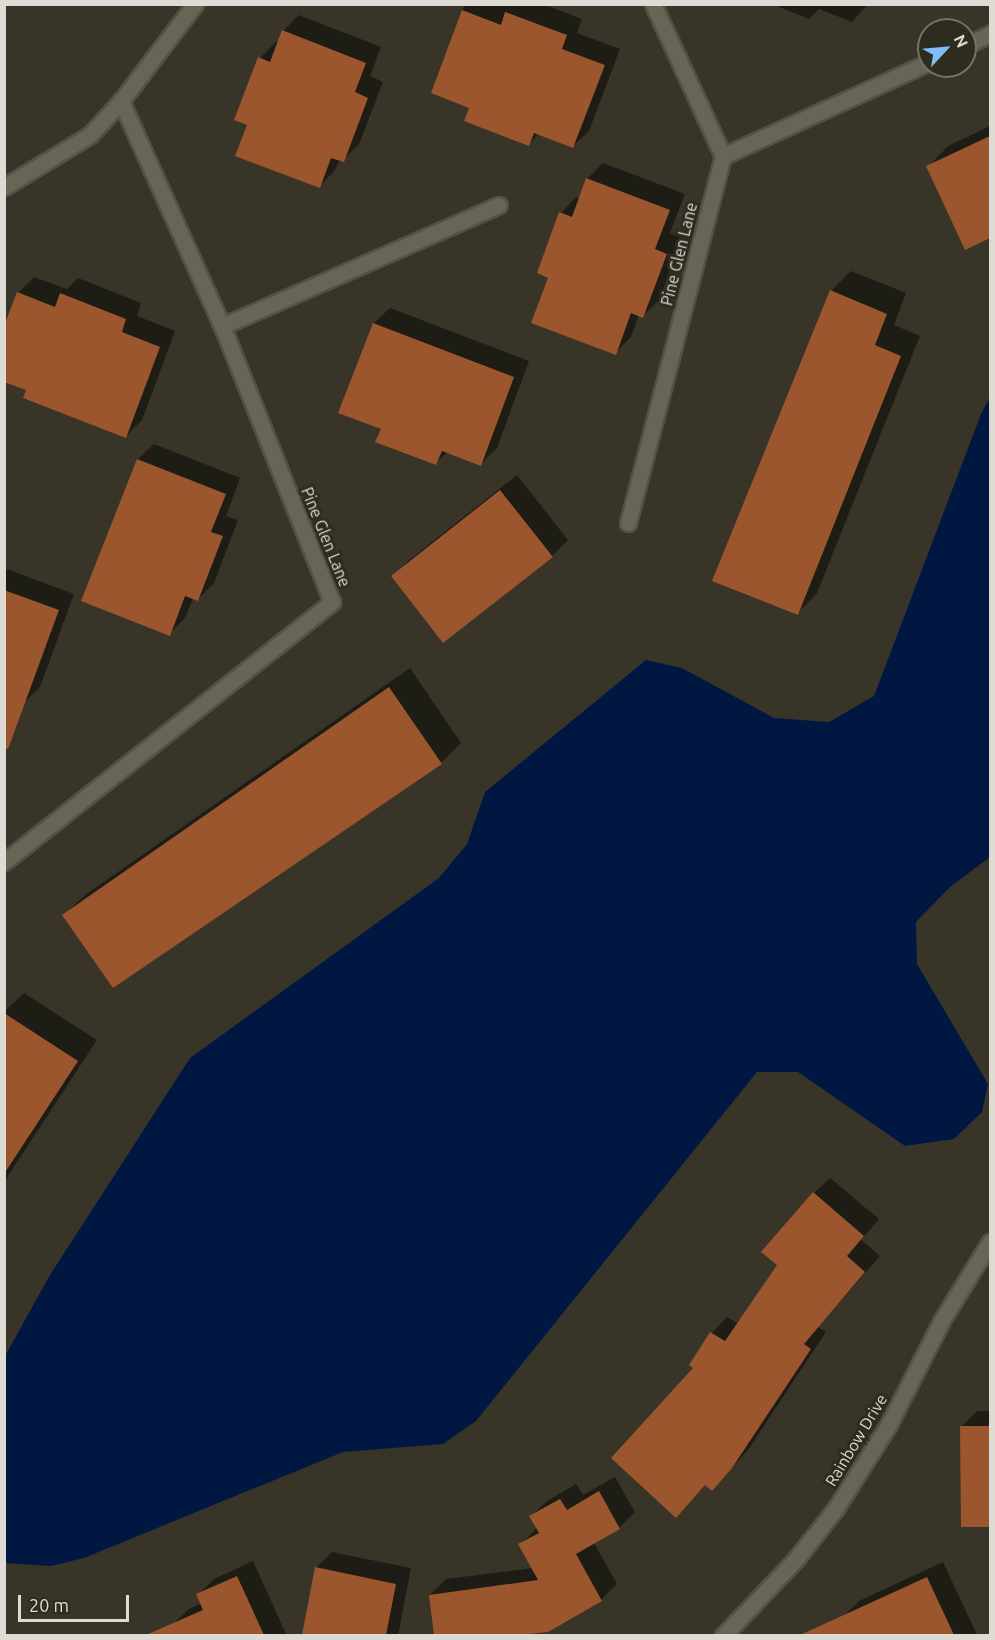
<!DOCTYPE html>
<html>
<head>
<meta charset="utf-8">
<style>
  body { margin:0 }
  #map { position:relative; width:995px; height:1640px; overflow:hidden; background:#383528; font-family:Ubuntu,sans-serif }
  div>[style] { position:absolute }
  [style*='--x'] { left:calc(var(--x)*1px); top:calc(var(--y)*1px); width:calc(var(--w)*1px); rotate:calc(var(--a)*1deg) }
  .water>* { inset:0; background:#001841 }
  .shadow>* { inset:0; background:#0007 }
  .building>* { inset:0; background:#9b562e }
  .roads { filter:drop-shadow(2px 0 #545147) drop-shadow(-2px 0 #545147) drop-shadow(0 2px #545147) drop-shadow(0 -2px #545147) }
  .lane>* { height:15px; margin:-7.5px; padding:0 7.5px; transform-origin:7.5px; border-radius:7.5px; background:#686557 }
  .street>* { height:15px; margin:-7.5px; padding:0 7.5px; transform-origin:7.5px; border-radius:7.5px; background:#686557 }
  span { translate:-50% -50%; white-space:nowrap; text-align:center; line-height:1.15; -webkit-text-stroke:6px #2e2b1f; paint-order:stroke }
  .street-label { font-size:16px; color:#dddbd3 }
  .frame { position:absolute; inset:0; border:6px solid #dddbd3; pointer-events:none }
  .north { position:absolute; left:917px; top:18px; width:60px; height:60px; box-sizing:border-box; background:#2e2b1f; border:2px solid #747167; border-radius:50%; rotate:64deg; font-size:16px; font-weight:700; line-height:24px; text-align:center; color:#dddbd3 }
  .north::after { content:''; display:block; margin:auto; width:21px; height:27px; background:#81bdfa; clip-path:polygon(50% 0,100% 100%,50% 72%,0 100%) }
  .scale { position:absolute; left:18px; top:1595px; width:111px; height:27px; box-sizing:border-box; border:3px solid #dddbd3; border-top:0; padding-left:8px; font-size:18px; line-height:21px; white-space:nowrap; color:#dddbd3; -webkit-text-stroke:4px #2e2b1f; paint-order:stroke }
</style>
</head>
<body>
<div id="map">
  <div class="water">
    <div style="clip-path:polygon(990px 397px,990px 857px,950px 887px,916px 922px,917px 964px,988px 1084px,982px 1112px,954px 1139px,905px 1146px,798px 1072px,757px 1072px,476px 1421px,443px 1444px,343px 1452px,84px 1558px,51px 1566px,5px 1563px,5px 1356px,50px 1275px,190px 1058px,439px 878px,467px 844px,485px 792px,646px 660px,682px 668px,774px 718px,829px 722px,874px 696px,981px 414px)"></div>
  </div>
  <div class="shadow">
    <div style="clip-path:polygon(465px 4px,543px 4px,582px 19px,577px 33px,620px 49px,589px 131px,573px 146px,539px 133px,529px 144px,471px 107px,433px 92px)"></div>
    <div style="clip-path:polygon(772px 4px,868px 4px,852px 22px,819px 9px,809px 19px)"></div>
    <div style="clip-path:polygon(299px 15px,381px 47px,370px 76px,383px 82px,359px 144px,343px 160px,340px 159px,335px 170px,320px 186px,249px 124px,260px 58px,276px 42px,279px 44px,283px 31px)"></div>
    <div style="clip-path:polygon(990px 126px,990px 236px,966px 248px,928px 167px,948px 146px)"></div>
    <div style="clip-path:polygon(603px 163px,685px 194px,670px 233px,682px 238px,659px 300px,643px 316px,639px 314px,631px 337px,615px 353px,550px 277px,561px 213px,576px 197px,580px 199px,587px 179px)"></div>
    <div style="clip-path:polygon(851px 271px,906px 293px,894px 325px,920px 336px,817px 593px,797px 614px,831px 291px)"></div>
    <div style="clip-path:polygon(34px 277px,67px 289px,78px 278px,141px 303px,137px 316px,175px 331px,142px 420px,126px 436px,28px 389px,18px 293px)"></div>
    <div style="clip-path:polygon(390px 308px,529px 361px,497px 448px,481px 464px,447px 452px,436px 463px,383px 428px,374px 323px)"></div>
    <div style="clip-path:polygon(154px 444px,240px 478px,226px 516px,238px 520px,214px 583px,198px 599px,193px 598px,185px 618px,169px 634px,138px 459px)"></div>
    <div style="clip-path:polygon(517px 475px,568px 540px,552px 556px,393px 576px,408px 561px)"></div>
    <div style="clip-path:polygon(4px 568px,74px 594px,40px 687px,24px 703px,4px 696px)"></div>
    <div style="clip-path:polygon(410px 668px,461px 743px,441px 763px,64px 915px,85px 895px)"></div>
    <div style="clip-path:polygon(24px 993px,97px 1040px,4px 1182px,4px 1012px)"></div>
    <div style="clip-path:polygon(830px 1178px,879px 1219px,861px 1240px,880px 1256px,818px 1327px,826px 1332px,748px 1450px,727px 1473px,706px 1484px,676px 1516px,695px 1367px,712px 1333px,727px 1317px,739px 1324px,779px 1265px,814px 1193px)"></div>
    <div style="clip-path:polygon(977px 1411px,990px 1411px,990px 1525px,963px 1525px,961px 1427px)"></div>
    <div style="clip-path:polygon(615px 1477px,635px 1512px,619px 1528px,594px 1543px,617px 1584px,601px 1600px,547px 1630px,508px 1636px,436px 1636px,430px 1595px,446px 1579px,533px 1568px,520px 1545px,537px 1528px,531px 1516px,547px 1501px,576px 1484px,583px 1495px)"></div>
    <div style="clip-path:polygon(332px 1552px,411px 1568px,398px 1636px,340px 1636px,341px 1630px,329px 1636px,303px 1636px,316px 1568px)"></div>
    <div style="clip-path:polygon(253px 1561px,287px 1636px,178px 1636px,173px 1624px,189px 1609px,202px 1603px,198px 1595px,214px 1579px)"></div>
    <div style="clip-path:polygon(943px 1562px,977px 1635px,852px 1636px,843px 1617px,859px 1601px)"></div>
  </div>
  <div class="building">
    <div style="clip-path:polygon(462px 10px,501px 25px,505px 12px,567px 35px,562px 49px,605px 65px,573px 148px,534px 133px,529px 146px,464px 121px,469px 108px,431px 93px)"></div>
    <div style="clip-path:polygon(282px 30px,366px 63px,355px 92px,368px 98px,344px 162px,331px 158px,320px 188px,235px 156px,247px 125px,234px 120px,258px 57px,270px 62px)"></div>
    <div style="clip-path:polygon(990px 136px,990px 238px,965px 250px,926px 166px)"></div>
    <div style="clip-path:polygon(586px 178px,670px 210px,655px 249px,667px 254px,643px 318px,631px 313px,616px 355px,531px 323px,548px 278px,537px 273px,559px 212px,572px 217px)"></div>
    <div style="clip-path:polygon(830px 290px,887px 314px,875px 345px,901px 356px,798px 615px,712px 581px)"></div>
    <div style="clip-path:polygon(17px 292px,55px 307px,60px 293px,126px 319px,122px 332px,160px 347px,126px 438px,23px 398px,26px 390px,4px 382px,4px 326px)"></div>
    <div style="clip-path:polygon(373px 323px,514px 377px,481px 466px,442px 451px,436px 465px,375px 442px,381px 429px,338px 413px)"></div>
    <div style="clip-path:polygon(137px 459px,226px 494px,211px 532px,223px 536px,198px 601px,185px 596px,170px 636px,81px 601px)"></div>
    <div style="clip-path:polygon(500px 490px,553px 557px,443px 643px,391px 576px)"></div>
    <div style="clip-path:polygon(4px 590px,59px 610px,8px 749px,4px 748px)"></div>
    <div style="clip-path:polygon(389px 687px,442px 764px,113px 988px,62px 915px)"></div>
    <div style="clip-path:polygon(4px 1013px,78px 1061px,4px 1174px)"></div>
    <div style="clip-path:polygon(813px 1192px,864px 1236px,847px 1256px,865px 1272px,804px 1344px,811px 1349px,732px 1468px,712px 1491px,705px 1485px,676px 1518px,611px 1458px,693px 1368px,689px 1365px,710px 1332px,725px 1341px,777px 1265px,761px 1252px)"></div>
    <div style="clip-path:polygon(960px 1426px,990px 1426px,990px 1527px,961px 1527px)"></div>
    <div style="clip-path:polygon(599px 1491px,620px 1529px,576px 1554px,602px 1601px,548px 1632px,519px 1635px,434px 1635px,429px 1595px,538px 1580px,518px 1544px,539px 1533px,529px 1516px,560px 1499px,567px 1510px)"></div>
    <div style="clip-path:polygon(315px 1567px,396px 1584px,386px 1635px,302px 1635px)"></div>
    <div style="clip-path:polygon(237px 1576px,264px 1635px,146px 1635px,203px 1610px,196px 1594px)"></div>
    <div style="clip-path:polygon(927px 1577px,954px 1635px,800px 1635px)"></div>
  </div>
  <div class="roads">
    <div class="lane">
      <div style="--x:222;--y:326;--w:302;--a:-23.6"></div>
    </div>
    <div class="street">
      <div style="--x:965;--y:46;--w:28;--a:-26"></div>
      <div style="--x:723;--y:156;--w:226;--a:-24.5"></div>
      <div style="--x:4;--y:187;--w:100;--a:-31.2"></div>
      <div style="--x:90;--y:135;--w:46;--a:-47.6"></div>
      <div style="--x:121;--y:101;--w:122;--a:-52.7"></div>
      <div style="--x:628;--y:523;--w:379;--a:-75.5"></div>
      <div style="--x:723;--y:156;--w:167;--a:-114.7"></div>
      <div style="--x:4;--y:862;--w:419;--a:-38.4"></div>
      <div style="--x:332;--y:602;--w:297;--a:-111.7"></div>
      <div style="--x:222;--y:326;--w:247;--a:-114.2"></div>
      <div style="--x:723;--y:1636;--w:106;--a:-46.5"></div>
      <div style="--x:796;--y:1559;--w:65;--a:-51.9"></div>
      <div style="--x:836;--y:1508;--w:97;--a:-57.6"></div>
      <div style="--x:888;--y:1426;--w:119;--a:-63"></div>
      <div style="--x:942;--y:1320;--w:92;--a:-58.4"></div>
    </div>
  </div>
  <div class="street-label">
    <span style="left:679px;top:254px;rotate:-76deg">Pine Glen Lane</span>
    <span style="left:326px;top:537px;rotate:68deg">Pine Glen Lane</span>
    <span style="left:856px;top:1440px;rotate:-59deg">Rainbow Drive</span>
  </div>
  <div class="frame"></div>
  <div class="north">N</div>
  <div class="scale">20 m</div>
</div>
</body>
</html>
